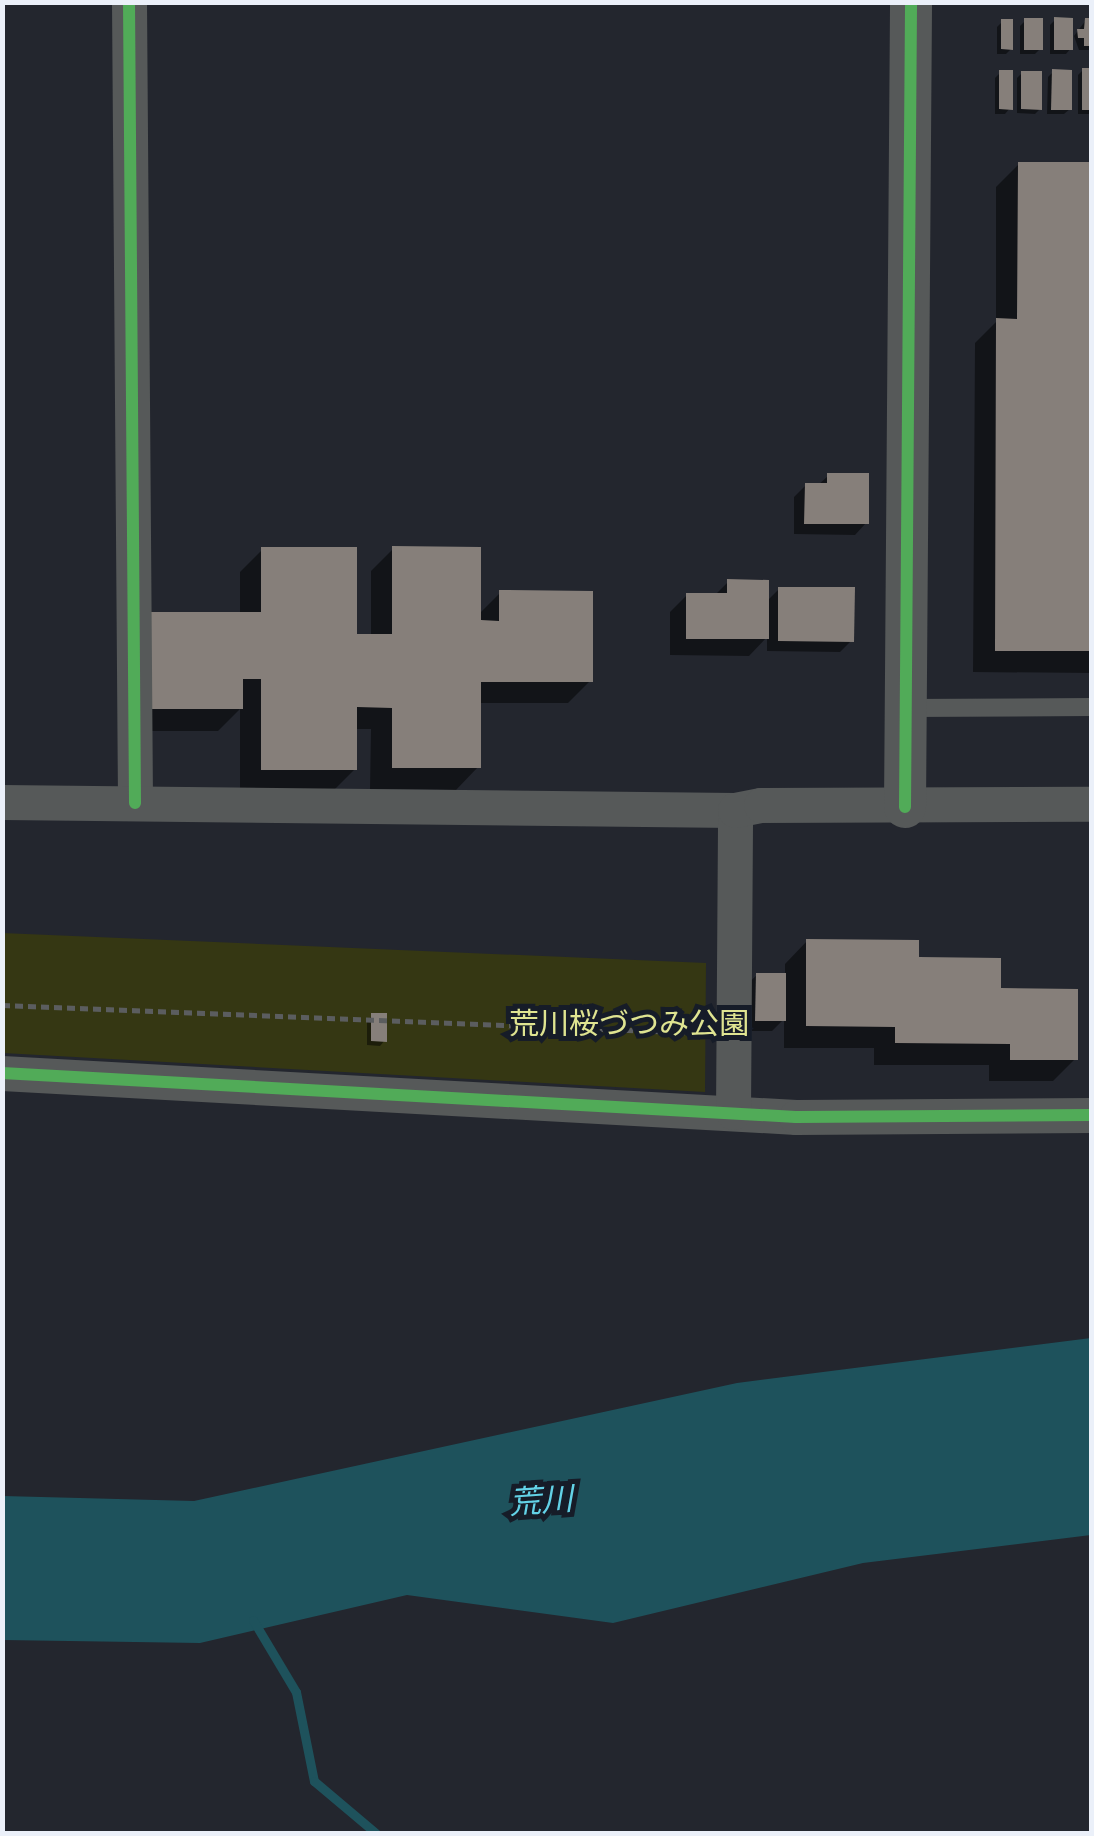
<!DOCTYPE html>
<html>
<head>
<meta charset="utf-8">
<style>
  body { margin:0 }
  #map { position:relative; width:1094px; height:1836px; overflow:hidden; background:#23262e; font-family:"Roboto Condensed","Noto Sans JP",sans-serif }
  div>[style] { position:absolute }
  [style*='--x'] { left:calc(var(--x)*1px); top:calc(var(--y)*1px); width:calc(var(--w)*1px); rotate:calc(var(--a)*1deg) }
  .green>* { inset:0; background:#353713 }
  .water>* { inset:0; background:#1e525c }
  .shadow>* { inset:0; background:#0007 }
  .stream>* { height:9px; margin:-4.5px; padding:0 4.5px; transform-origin:4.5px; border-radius:4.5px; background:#1e525c }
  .building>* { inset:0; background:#867f7a }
  .path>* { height:5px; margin-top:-2.5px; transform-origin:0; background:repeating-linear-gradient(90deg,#5b5d5f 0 8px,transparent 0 13px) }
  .service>* { height:18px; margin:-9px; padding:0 9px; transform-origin:9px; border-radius:9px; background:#565959 }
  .minor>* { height:35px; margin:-17.5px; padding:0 17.5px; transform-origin:17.5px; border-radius:17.5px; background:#565959 }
  .tertiary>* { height:42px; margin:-21px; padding:0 21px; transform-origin:21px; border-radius:21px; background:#565959 }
  .cycleway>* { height:12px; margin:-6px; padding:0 6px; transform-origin:6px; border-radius:6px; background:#51ab58 }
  span { translate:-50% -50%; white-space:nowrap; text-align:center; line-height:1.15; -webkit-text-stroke:10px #161c28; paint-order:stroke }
  .park-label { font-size:30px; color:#dfe491 }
  .water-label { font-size:32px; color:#63d2e7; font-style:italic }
  .frame { position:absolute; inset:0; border:5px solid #ebf0f9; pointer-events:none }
</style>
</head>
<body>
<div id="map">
  <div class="green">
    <div style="clip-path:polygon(2px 933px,706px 963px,705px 1092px,3px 1053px)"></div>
  </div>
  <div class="water">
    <div style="clip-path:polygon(1091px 1338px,1091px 1535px,863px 1563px,613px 1623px,407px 1595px,200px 1643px,3px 1640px,3px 1496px,194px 1501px,737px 1383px)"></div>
  </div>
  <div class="shadow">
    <div style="clip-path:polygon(1055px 20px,1071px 48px,1066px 54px,1050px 54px,1050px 25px)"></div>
    <div style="clip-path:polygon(1086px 20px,1092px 20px,1092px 50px,1079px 50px,1074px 36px)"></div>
    <div style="clip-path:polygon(1025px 21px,1040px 49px,1035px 54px,1020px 54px,1020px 26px)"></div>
    <div style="clip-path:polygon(1002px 22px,1011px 49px,1006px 54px,997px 54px,997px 27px)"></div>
    <div style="clip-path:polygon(1083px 70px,1092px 70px,1092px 114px,1078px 114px,1078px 75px)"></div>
    <div style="clip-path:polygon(1053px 72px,1070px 109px,1064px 114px,1047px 114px,1048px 77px)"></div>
    <div style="clip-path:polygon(1000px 73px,1010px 108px,1005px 114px,995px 114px,995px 78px)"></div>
    <div style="clip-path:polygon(1022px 73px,1040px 109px,1035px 114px,1017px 113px,1017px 78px)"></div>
    <div style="clip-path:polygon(1019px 164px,1092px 165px,1092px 673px,973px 672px,975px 343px,996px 322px,996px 187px)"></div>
    <div style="clip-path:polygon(828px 476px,866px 523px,855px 535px,794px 534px,794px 497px,806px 485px,818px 485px)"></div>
    <div style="clip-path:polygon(393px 549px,479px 614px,500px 593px,590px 681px,568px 703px,478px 703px,478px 767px,456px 790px,370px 789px,371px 729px,355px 729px,355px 769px,332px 792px,240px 791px,240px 709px,218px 731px,124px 731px,240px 615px,240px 572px,262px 550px,355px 637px,371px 637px,371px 571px)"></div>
    <div style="clip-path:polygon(728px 582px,766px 602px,779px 589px,852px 640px,840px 652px,767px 651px,767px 637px,749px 656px,670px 655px,670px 612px,687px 595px,715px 595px)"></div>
    <div style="clip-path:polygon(807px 941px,916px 960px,999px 991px,1075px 1059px,1053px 1081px,989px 1081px,989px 1065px,874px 1065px,874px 1048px,784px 1048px,784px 1019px,772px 1031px,745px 1031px,745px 986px,757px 975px,785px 975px,785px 964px)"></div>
    <div style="clip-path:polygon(372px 1016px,385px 1040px,380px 1046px,367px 1045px,367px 1021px)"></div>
  </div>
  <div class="stream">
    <div style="--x:253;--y:1620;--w:84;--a:59.2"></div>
    <div style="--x:296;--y:1692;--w:91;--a:78.6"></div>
    <div style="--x:314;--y:1781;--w:82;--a:40.1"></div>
  </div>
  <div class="building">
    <div style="clip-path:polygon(1054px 17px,1073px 18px,1073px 50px,1054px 50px)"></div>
    <div style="clip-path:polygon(1024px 18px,1043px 18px,1043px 50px,1024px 50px)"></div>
    <div style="clip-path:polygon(1085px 18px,1092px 18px,1092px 46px,1084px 46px,1084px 38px,1078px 38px,1077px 29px,1084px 29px)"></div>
    <div style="clip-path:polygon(1001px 19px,1013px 19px,1013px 50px,1001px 49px)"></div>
    <div style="clip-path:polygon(1082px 68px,1092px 68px,1092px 110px,1082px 110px)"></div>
    <div style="clip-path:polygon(1052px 69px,1072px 70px,1072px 110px,1051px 110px)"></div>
    <div style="clip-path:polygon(999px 70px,1013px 70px,1013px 110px,999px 109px)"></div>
    <div style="clip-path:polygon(1021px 71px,1042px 71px,1042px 110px,1021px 109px)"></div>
    <div style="clip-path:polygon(1018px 162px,1092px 162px,1092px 651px,995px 651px,996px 318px,1017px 319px)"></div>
    <div style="clip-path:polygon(827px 473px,869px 473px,869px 524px,804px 524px,805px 483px,827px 483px)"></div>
    <div style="clip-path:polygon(392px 546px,481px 547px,481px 620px,499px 621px,499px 590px,593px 591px,593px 682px,481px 682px,481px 768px,392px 768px,392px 708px,357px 707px,357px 770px,261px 770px,261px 679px,243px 679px,243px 709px,146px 709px,146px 612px,261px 612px,261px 547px,357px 547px,357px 634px,392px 634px)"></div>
    <div style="clip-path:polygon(727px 579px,769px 580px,769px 639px,686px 639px,686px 593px,727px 593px)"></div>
    <div style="clip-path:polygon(778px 587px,855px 587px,854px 642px,778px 641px)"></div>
    <div style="clip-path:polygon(806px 939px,919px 940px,919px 957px,1001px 958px,1001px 988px,1078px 989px,1078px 1060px,1010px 1060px,1010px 1044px,895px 1043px,895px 1027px,806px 1026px)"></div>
    <div style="clip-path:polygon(756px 973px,786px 973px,786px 1021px,755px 1021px)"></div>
    <div style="clip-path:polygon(371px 1013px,387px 1013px,387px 1042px,371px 1041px)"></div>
  </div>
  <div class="path">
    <div style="--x:2;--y:1005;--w:703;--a:2.28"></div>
  </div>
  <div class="service">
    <div style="--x:907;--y:708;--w:185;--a:-0.3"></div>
  </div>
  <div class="minor">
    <div style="--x:129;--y:2;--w:801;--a:89.57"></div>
    <div style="--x:2;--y:802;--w:733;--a:0.63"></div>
    <div style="--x:2;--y:1073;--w:795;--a:3.17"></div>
    <div style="--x:796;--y:1117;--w:296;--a:-0.4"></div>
    <div style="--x:733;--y:1112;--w:302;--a:-89.6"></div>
    <div style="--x:735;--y:810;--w:26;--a:-11"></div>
    <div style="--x:761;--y:805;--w:331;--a:-0.2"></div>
  </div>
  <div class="tertiary">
    <div style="--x:905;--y:807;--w:805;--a:-89.57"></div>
  </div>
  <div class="cycleway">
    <div style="--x:129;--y:2;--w:801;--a:89.57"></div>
    <div style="--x:905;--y:807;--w:805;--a:-89.57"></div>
    <div style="--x:2;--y:1073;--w:795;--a:3.17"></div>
    <div style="--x:796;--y:1117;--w:296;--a:-0.4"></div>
  </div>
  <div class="park-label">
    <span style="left:629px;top:1024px">荒川桜づつみ公園</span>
  </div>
  <div class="water-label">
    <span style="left:541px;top:1501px;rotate:-4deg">荒川</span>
  </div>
  <div class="frame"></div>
</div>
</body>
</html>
